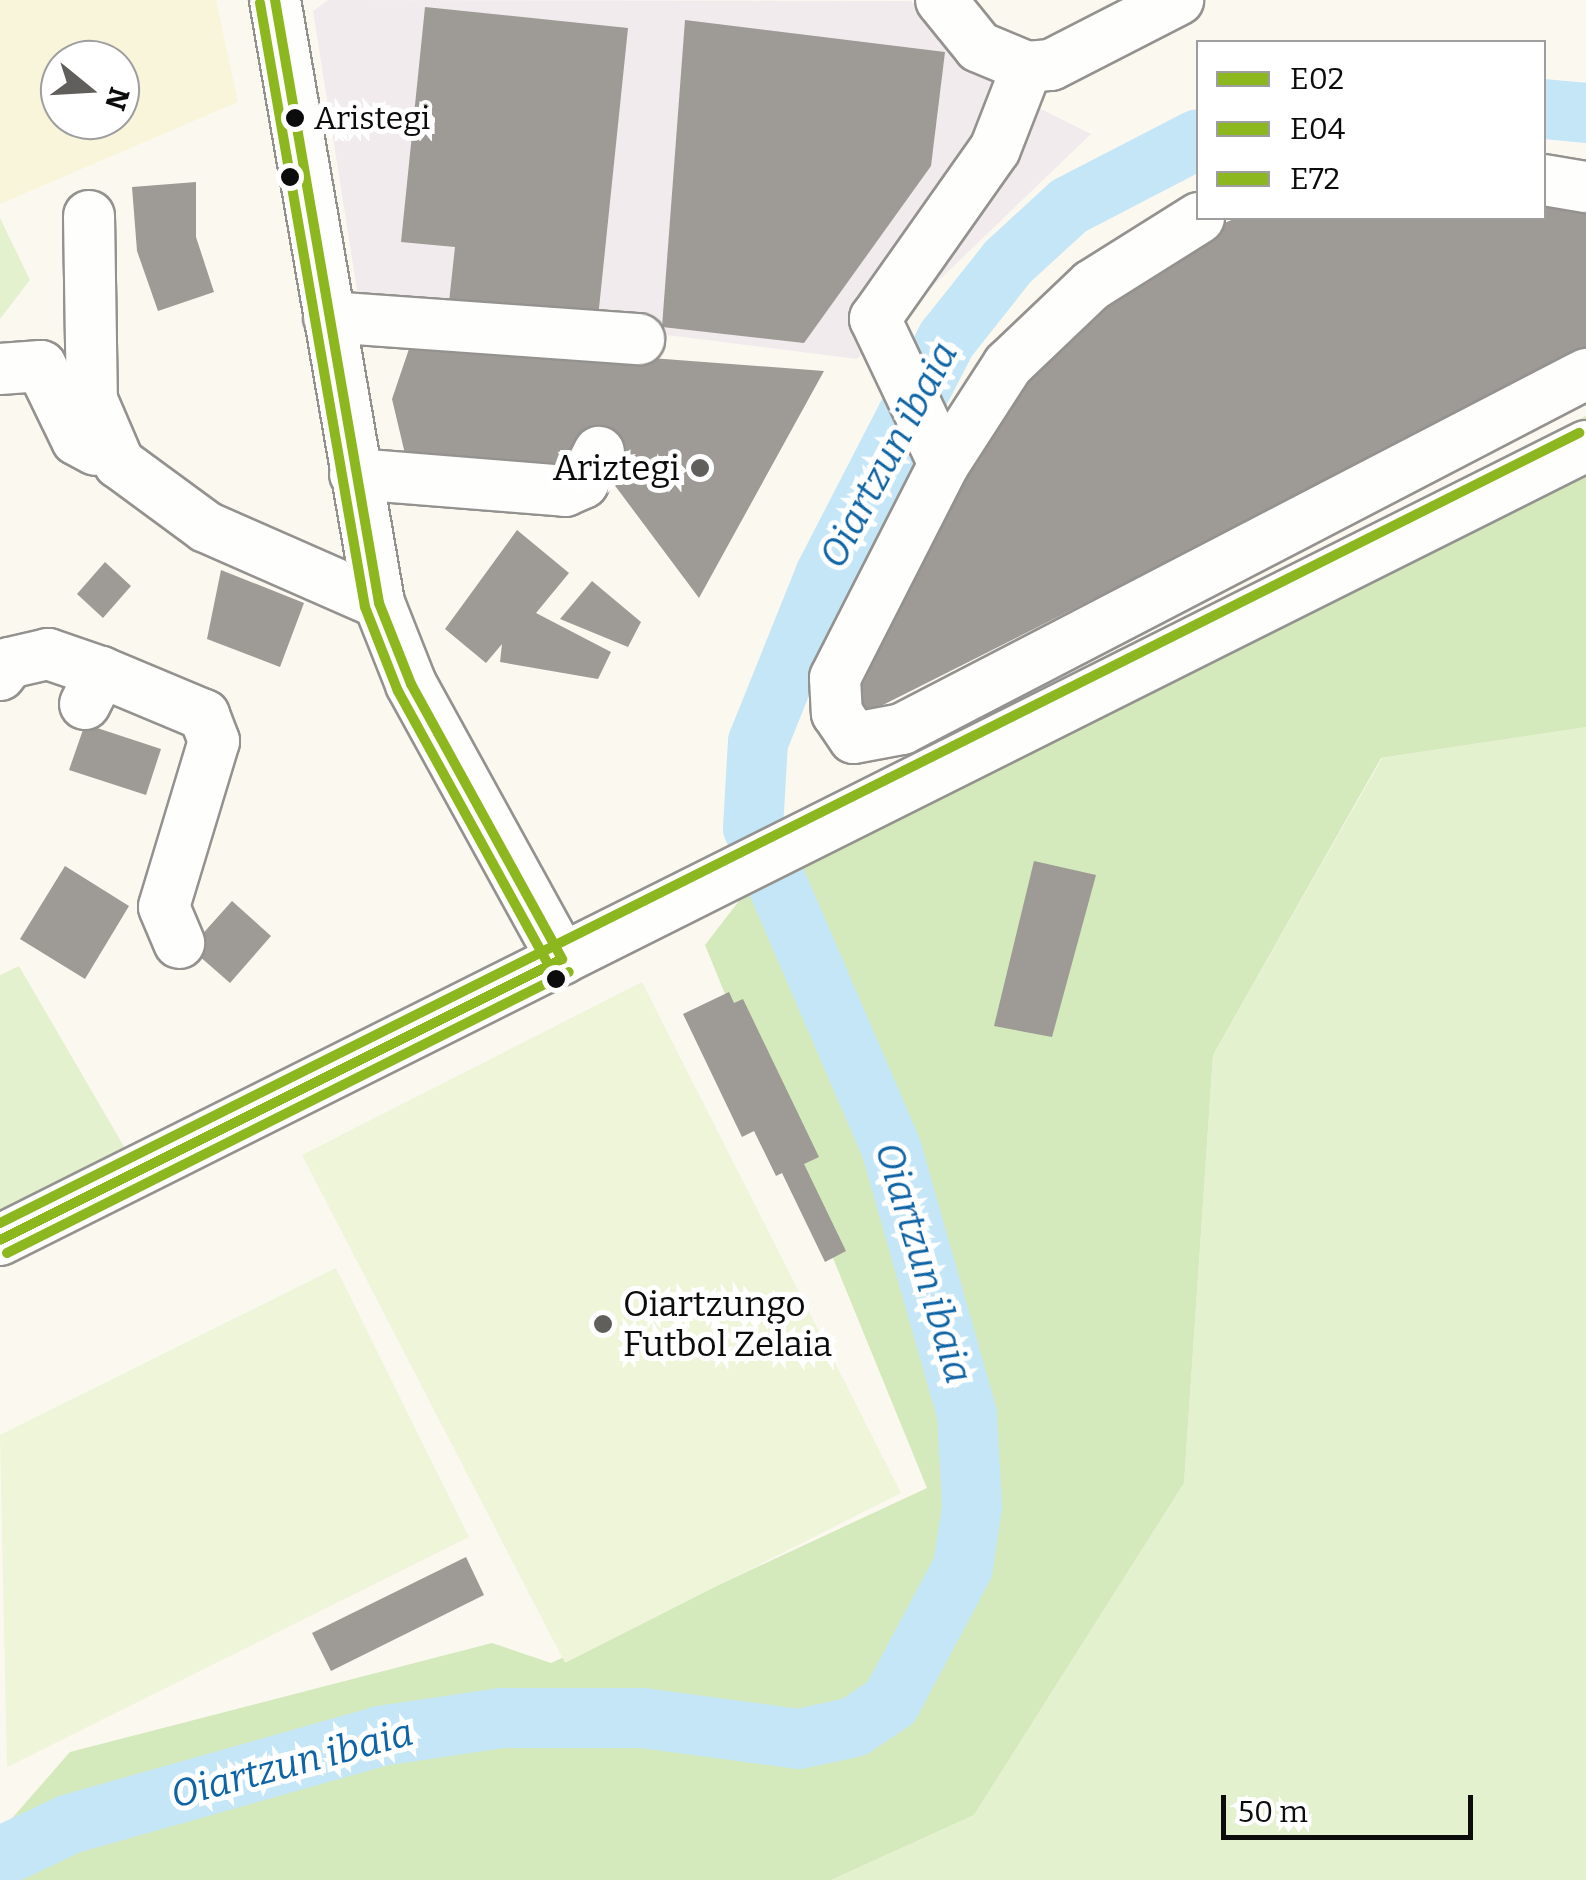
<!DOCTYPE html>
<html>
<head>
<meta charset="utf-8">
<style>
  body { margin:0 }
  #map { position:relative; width:1586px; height:1880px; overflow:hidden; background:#fbf8f0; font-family:Bitter,serif }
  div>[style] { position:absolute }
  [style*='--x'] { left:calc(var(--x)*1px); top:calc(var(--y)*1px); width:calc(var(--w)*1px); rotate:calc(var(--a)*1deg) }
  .industrial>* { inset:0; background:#f2ebee }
  .farmland>* { inset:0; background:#f8f5db }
  .green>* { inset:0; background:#e4f1ce }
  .forest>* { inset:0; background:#d4e9bc }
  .pitch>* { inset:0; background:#eef5d9 }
  .river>* { height:60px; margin:-30px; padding:0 30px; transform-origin:30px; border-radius:30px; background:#c4e6f7 }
  .building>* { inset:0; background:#9e9a96 }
  .roads { filter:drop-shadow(2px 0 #94928f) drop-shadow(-2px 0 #94928f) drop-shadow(0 2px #94928f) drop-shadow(0 -2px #94928f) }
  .minor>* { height:50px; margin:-25px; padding:0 25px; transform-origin:25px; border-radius:25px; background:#fefefd }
  .bus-1>* { height:10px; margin:-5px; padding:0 5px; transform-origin:5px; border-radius:5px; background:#8cb71e }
  .bus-2>* { height:10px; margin:-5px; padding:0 5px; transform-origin:5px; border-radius:5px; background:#8cb71e }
  .bus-3>* { height:10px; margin:-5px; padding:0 5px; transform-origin:5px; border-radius:5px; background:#8cb71e }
  .dots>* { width:28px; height:28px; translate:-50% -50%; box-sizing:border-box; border:5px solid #fff; border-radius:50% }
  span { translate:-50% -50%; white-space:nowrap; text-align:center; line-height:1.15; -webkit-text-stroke:10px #fff; paint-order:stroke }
  .bus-label { font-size:32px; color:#0c0c0c }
  .left { translate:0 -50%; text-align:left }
  .poi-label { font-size:35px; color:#0c0c0c }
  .right { translate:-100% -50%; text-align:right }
  .water-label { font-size:38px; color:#0f64a5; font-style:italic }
  .legend { position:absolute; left:1196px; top:40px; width:350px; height:180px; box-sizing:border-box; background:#fff; border:2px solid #9e9e9e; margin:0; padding:12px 18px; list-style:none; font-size:30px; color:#0c0c0c }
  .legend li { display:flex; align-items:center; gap:20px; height:50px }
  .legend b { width:50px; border:2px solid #9e9e9e }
  .north { position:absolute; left:40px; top:40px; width:100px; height:100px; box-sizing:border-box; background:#fff; border:2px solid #9e9e9e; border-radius:50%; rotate:108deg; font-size:28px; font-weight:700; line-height:40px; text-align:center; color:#0c0c0c }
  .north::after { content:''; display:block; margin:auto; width:35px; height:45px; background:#605f5c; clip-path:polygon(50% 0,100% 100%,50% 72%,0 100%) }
  .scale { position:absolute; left:1221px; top:1795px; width:252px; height:45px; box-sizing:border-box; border:5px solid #0c0c0c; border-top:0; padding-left:12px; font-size:30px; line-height:35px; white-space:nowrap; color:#0c0c0c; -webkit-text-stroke:8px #fff; paint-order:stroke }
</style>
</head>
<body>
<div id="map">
  <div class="industrial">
    <div style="clip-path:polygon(328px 0,911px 1px,993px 85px,1091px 134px,857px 359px,358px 296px,313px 11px)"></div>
  </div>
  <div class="farmland">
    <div style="clip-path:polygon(evenodd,0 0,216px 0,238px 102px,0 204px,0 0,60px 60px,120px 60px,120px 120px,60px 120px,60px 60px)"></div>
  </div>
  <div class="green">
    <div style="clip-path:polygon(0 218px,30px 280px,0 319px)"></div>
    <div style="clip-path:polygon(1586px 727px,1586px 1880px,831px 1880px,974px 1815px,1184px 1483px,1213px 1055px,1382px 758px)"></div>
    <div style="clip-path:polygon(19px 966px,126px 1150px,0 1217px,0 975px)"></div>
  </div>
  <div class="forest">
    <div style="clip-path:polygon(1586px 416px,1586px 727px,1381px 758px,1213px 1055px,1184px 1483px,974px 1815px,831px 1880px,0 1880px,0 1832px,70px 1752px,492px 1643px,551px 1663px,927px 1488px,705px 945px,809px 810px)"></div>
  </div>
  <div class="pitch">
    <div style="clip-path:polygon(642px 982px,901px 1493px,565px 1663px,302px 1155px)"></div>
    <div style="clip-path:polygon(336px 1268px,469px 1537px,7px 1767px,0 1435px)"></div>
  </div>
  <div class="river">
    <div style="--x:1544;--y:109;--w:42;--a:5.4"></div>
    <div style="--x:0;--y:1857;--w:77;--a:-25.2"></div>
    <div style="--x:70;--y:1824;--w:322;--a:-15.8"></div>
    <div style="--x:380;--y:1736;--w:123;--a:-8.4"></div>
    <div style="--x:502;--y:1718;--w:140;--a:0"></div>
    <div style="--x:642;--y:1718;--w:158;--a:7.6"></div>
    <div style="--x:799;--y:1739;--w:56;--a:-12.3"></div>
    <div style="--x:854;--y:1727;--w:45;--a:-34"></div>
    <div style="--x:891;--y:1702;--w:153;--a:-61.9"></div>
    <div style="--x:963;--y:1567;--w:61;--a:-81.5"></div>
    <div style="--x:972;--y:1507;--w:93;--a:-93.1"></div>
    <div style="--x:967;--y:1414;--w:274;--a:-105.9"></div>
    <div style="--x:892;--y:1150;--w:351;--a:-113.3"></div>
    <div style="--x:753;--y:828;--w:86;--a:-86.7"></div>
    <div style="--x:758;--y:742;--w:180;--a:-68.1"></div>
    <div style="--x:825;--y:575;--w:266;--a:-62.7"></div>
    <div style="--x:947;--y:339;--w:98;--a:-51.6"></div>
    <div style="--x:1008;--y:262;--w:83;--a:-42.6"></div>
    <div style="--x:1069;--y:206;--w:145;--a:-27.4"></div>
  </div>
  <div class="building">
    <div style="clip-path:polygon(425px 7px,628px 28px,598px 318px,449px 302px,455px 247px,401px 242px)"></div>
    <div style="clip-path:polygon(685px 20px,945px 52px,931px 166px,804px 343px,662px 327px)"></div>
    <div style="clip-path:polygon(196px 182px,196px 237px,214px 292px,158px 311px,137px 251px,132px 187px)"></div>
    <div style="clip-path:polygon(1544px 195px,1586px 201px,1586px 351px,867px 713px,844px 674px,988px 421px,1065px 323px,1165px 249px,1236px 218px,1544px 218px)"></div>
    <div style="clip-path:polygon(412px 340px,824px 371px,699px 598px,613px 483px,633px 466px,615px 441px,584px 470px,405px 454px,392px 399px)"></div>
    <div style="clip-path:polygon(517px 530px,569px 573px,536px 613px,611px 652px,598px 679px,500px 662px,502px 644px,486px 663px,445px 629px)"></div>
    <div style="clip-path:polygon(105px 562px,131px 586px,103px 618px,77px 594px)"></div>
    <div style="clip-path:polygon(221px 570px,304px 603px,280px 667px,207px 639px)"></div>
    <div style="clip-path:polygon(592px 581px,641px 622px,628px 647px,560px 619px)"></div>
    <div style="clip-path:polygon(85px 724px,161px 749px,146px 795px,69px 770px)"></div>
    <div style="clip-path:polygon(1034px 861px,1096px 875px,1052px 1037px,994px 1026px)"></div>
    <div style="clip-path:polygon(65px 866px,129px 906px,85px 979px,20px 939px)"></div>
    <div style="clip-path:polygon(232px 901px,271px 936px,230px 983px,190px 948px)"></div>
    <div style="clip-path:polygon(729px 992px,734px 1003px,743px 999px,819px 1157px,804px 1164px,846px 1251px,825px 1262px,782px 1173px,776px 1176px,754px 1131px,742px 1137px,683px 1014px)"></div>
    <div style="clip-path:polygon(466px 1557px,484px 1595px,331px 1671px,312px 1633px)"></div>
  </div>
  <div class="roads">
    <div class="minor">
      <div style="--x:275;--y:0;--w:612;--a:80.21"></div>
      <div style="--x:379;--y:603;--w:87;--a:68.4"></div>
      <div style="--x:411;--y:684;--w:314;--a:61.2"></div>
      <div style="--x:941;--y:0;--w:60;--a:51"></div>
      <div style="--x:979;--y:47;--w:52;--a:22.6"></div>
      <div style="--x:1027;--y:67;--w:24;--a:-5"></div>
      <div style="--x:1051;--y:65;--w:143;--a:-27.1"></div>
      <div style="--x:1544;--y:180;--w:43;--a:9.5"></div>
      <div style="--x:89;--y:216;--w:184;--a:89.1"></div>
      <div style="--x:92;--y:400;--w:69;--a:66.8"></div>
      <div style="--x:119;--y:463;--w:108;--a:36.3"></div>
      <div style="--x:206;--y:527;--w:189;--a:23.7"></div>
      <div style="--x:1199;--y:218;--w:126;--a:147.9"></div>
      <div style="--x:1092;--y:285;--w:116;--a:136.4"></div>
      <div style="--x:1008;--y:365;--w:118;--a:122.9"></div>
      <div style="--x:944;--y:464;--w:240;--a:117"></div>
      <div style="--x:835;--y:678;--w:35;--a:87"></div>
      <div style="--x:837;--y:713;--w:30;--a:56"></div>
      <div style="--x:854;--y:738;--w:49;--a:-10.6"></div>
      <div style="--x:902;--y:729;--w:771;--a:-27.43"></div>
      <div style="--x:329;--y:317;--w:311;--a:4.1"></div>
      <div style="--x:0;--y:369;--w:41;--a:-4.2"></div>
      <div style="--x:41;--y:366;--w:82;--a:64.1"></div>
      <div style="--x:77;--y:440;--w:21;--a:28"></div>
      <div style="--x:944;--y:464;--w:161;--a:-115.4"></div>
      <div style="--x:875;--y:319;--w:208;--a:-54.8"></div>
      <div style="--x:995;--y:149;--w:88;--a:-68.7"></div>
      <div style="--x:355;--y:474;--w:211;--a:4.6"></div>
      <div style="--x:565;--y:491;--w:20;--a:-24"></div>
      <div style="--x:583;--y:483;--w:35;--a:-63"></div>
      <div style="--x:0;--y:675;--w:15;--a:-53"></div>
      <div style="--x:9;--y:663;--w:40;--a:-13"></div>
      <div style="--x:48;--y:654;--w:56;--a:18.8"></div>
      <div style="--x:85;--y:704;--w:36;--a:-63"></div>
      <div style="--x:101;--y:672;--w:112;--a:22.7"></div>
      <div style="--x:204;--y:715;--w:28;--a:69"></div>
      <div style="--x:214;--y:741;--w:173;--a:106.8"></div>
      <div style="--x:164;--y:907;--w:39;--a:67"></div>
      <div style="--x:0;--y:1240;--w:1774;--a:-26.59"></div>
    </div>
  </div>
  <div class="bus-1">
    <div style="--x:275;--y:0;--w:612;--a:80.21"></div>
    <div style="--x:379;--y:603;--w:87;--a:68.4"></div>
    <div style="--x:411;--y:684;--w:314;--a:61.2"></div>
    <div style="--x:0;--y:1240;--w:628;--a:-26.57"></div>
  </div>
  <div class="bus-2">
    <div style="--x:260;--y:3;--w:613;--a:80.14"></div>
    <div style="--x:365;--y:607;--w:90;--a:68.6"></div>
    <div style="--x:398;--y:691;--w:314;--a:61.2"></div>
    <div style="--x:7;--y:1253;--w:628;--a:-26.57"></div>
  </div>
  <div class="bus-3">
    <div style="--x:0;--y:1223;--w:1766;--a:-26.58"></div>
  </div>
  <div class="dots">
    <div style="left:295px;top:118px;background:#0c0c0c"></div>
    <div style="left:290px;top:177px;background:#0c0c0c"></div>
    <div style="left:700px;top:468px;background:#605f5c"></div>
    <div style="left:556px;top:979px;background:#0c0c0c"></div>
    <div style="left:603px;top:1324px;background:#605f5c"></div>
  </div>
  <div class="bus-label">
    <span class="left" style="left:314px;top:118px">Aristegi</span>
  </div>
  <div class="poi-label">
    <span class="right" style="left:680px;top:468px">Ariztegi</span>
    <span class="left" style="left:623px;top:1324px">Oiartzungo<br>Futbol Zelaia</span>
  </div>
  <div class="water-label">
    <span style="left:889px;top:455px;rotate:-62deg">Oiartzun ibaia</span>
    <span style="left:923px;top:1263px;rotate:73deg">Oiartzun ibaia</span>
    <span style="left:292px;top:1764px;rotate:-15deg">Oiartzun ibaia</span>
  </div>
  <ul class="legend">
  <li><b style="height:12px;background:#8cb71e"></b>E02</li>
  <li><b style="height:12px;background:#8cb71e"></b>E04</li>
  <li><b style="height:12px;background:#8cb71e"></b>E72</li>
  </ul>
  <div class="north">N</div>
  <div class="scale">50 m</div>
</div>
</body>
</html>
